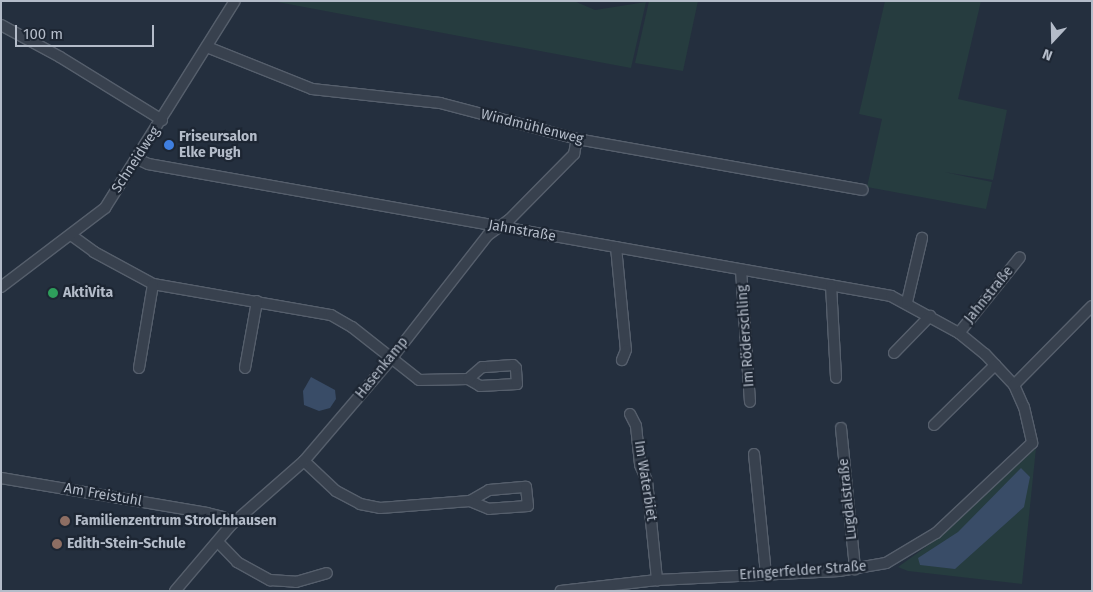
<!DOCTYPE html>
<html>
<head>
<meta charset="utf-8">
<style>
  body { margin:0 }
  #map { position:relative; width:1093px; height:592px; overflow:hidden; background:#242f3e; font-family:"Fira Sans",sans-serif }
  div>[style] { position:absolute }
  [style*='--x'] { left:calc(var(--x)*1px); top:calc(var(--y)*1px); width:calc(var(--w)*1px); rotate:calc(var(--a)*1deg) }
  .green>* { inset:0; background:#263c3f }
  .water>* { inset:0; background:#394c67 }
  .roads { filter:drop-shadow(1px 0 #565f6c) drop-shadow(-1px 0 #565f6c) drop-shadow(0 1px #565f6c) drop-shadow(0 -1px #565f6c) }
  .street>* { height:10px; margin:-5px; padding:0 5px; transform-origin:5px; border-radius:5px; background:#38414e }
  .dots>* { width:14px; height:14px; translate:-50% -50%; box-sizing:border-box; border:2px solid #1d2633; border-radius:50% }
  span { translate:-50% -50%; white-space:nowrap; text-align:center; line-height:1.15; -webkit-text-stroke:4.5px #1d2633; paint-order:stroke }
  .street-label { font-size:14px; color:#b4bcc9 }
  .poi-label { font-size:14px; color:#b4bcc9; font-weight:700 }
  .left { translate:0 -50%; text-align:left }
  .frame { position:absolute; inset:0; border:2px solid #b4bcc9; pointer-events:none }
  .north { position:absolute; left:1028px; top:15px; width:50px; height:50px; -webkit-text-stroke:4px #1d2633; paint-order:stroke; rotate:201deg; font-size:14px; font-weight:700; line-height:20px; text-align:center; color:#b4bcc9 }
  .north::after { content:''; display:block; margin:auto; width:18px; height:22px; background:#b4bcc9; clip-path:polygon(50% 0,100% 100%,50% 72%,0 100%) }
  .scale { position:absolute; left:15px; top:25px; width:139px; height:22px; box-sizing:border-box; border:2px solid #b4bcc9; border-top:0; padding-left:6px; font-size:15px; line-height:18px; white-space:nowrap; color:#b4bcc9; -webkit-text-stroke:4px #1d2633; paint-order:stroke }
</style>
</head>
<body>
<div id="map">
  <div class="green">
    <div style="clip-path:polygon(272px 1px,574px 1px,595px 10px,646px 2px,631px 68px)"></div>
    <div style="clip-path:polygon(649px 1px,698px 1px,683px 71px,635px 63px)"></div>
    <div style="clip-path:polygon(885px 1px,981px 1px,958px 99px,1007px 110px,993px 180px,944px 172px,992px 182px,986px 209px,867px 187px,882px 119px,859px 114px)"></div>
    <div style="clip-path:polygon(1036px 448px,1022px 584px,908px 571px,898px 567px,944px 534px)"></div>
  </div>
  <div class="water">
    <div style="clip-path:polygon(311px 377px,335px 390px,336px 399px,330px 408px,319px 411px,304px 405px,303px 391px)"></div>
    <div style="clip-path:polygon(1021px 468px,1030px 477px,1024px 507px,955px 569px,920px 565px,918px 558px,958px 532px)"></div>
  </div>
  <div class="roads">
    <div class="street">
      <div style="--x:1;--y:25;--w:67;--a:28.5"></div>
      <div style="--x:60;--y:57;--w:120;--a:31.7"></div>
      <div style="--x:207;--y:47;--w:113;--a:21.8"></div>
      <div style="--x:312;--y:89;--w:129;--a:6.2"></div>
      <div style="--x:440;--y:103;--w:142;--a:14.7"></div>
      <div style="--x:577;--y:139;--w:290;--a:10.1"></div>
      <div style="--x:137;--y:159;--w:12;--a:24"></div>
      <div style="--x:148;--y:164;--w:755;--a:10.07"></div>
      <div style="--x:891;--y:296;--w:77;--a:28.6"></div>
      <div style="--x:959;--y:333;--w:33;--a:39"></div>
      <div style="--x:985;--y:354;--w:42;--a:46.9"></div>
      <div style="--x:1014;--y:385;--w:24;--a:66"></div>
      <div style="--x:1024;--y:407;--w:37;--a:77"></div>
      <div style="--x:1032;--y:443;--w:132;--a:136.8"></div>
      <div style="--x:936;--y:533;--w:58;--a:149"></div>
      <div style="--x:886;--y:563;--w:48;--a:170.3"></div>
      <div style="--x:839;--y:571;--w:182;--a:177.2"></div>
      <div style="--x:657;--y:580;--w:97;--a:173.5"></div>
      <div style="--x:71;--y:235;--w:29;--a:36"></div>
      <div style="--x:94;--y:252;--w:67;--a:28.5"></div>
      <div style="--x:153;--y:284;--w:181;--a:9.9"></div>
      <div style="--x:331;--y:315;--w:24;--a:30"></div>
      <div style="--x:352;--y:327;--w:85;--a:38.3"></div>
      <div style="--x:419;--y:380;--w:49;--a:-1.2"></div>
      <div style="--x:468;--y:379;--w:14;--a:30"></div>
      <div style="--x:480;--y:386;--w:37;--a:-3"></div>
      <div style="--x:517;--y:384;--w:16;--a:-94"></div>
      <div style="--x:516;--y:368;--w:4;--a:-135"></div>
      <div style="--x:513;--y:365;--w:31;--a:176"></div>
      <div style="--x:482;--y:367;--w:18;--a:139"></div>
      <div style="--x:616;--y:247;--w:103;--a:84.5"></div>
      <div style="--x:626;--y:350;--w:11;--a:112"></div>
      <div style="--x:741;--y:270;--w:132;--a:86.1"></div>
      <div style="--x:831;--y:285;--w:93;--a:86.9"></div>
      <div style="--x:1;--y:287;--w:131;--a:-37.2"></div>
      <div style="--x:105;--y:208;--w:244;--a:-57.9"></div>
      <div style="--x:907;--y:302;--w:66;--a:-76.8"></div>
      <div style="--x:959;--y:333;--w:97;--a:-51.2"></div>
      <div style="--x:894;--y:353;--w:52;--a:-45.8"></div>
      <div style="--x:139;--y:368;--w:85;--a:-80.5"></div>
      <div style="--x:245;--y:368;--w:68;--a:-79.8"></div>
      <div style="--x:1014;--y:385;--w:111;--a:-45.4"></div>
      <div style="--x:630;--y:414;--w:13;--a:63"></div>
      <div style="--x:636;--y:426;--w:39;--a:84"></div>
      <div style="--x:640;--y:465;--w:17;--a:66"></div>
      <div style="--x:647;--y:481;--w:100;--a:84.2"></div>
      <div style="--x:934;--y:425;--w:86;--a:-44.5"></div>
      <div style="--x:841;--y:428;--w:142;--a:84.3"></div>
      <div style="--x:754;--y:454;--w:121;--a:84.3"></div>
      <div style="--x:304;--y:461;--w:44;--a:43.2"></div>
      <div style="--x:336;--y:491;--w:27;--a:28"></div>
      <div style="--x:360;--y:504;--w:20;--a:11"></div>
      <div style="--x:380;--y:508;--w:90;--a:-4.4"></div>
      <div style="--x:470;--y:501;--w:22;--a:-30"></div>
      <div style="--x:489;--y:490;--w:37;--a:-5"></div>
      <div style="--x:526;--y:487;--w:19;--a:84"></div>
      <div style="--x:528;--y:506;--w:39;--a:176"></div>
      <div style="--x:489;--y:509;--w:21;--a:-157"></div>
      <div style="--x:1;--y:478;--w:209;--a:9.6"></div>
      <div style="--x:207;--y:513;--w:16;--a:14"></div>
      <div style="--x:223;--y:517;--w:11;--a:45"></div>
      <div style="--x:218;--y:542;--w:28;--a:46"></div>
      <div style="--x:237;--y:562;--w:38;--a:29"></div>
      <div style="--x:270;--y:580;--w:26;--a:4"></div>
      <div style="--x:296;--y:582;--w:32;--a:-16"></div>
      <div style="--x:175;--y:591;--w:87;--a:-49.7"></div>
      <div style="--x:231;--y:525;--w:97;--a:-41.2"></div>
      <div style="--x:304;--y:461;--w:134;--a:-49.5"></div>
      <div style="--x:391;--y:359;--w:157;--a:-52"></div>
      <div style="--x:488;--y:235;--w:26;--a:-36"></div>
      <div style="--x:509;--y:220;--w:93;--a:-45.4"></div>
      <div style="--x:574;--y:154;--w:15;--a:-79"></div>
    </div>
  </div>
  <div class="dots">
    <div style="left:169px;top:145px;background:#3f7fe0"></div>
    <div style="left:53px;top:293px;background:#2e9e5b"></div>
    <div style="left:65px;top:521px;background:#8d6e63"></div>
    <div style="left:57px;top:544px;background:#8d6e63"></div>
  </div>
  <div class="street-label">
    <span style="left:532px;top:127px;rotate:14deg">Windmühlenweg</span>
    <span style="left:136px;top:160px;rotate:-57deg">Schneidweg</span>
    <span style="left:522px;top:231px;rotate:10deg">Jahnstraße</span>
    <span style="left:989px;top:295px;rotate:-51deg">Jahnstraße</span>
    <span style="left:746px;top:336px;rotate:-94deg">Im Röderschling</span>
    <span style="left:382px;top:368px;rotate:-51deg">Hasenkamp</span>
    <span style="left:645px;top:481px;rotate:81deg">Im Waterbiet</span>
    <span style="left:103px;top:495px;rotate:10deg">Am Freistuhl</span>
    <span style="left:848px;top:499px;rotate:-96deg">Lugdalstraße</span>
    <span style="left:803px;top:571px;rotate:-4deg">Eringerfelder Straße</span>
  </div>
  <div class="poi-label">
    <span class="left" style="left:179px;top:145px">Friseursalon<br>Elke Pugh</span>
    <span class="left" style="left:63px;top:293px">AktiVita</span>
    <span class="left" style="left:75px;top:521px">Familienzentrum Strolchhausen</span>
    <span class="left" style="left:67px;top:544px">Edith-Stein-Schule</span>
  </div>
  <div class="frame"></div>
  <div class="north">N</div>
  <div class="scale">100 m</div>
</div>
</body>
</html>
